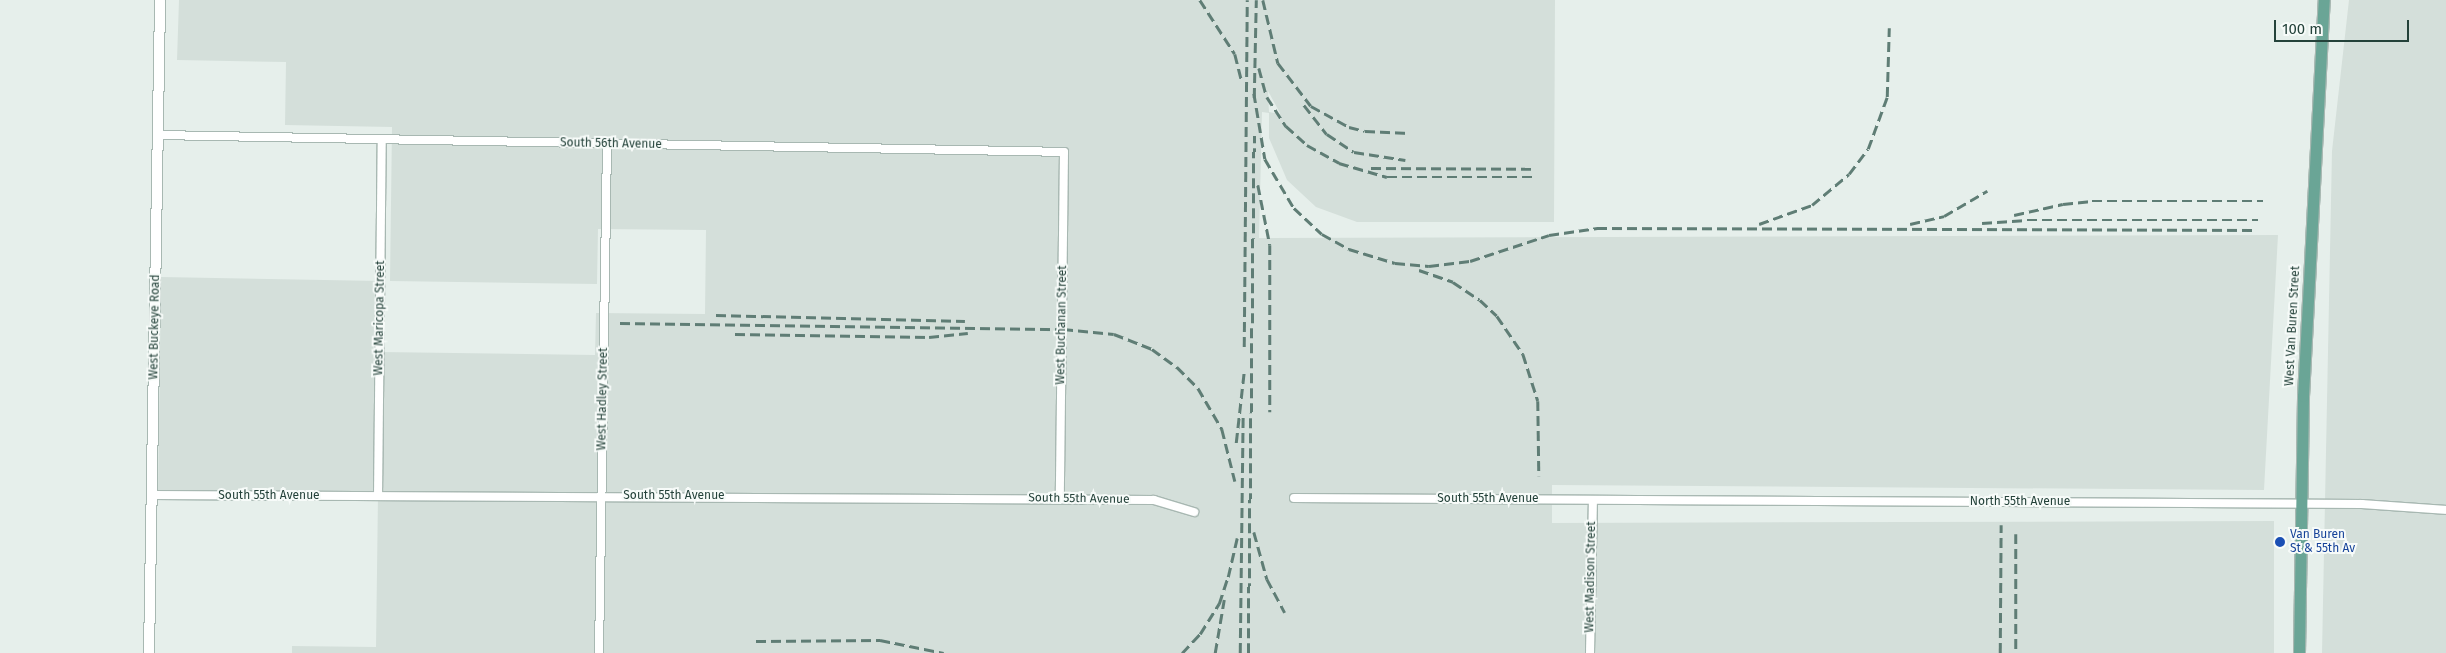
<!DOCTYPE html>
<html>
<head>
<meta charset="utf-8">
<style>
  body { margin:0 }
  #map { position:relative; width:2446px; height:653px; overflow:hidden; background:#e6efeb; font-family:"Fira Sans",sans-serif }
  div>[style] { position:absolute }
  [style*='--x'] { left:calc(var(--x)*1px); top:calc(var(--y)*1px); width:calc(var(--w)*1px); rotate:calc(var(--a)*1deg) }
  .built>* { inset:0; background:#d4dfda }
  .roads { filter:drop-shadow(1px 0 #a8b8b2) drop-shadow(-1px 0 #a8b8b2) drop-shadow(0 1px #a8b8b2) drop-shadow(0 -1px #a8b8b2) }
  .street>* { height:8px; margin:-4px; padding:0 4px; transform-origin:4px; border-radius:4px; background:#fff }
  .secondary>* { height:10px; margin:-5px; padding:0 5px; transform-origin:5px; border-radius:5px; background:#fff }
  .primary>* { height:11px; margin:-5.5px; padding:0 5.5px; transform-origin:5.5px; border-radius:5.5px; background:#6aa596 }
  .rail>* { height:2.5px; margin-top:-1.25px; transform-origin:0; background:repeating-linear-gradient(90deg,#5f7d75 0 10px,transparent 0 15px) }
  .dots>* { width:14px; height:14px; translate:-50% -50%; box-sizing:border-box; border:2px solid #f7fbf9; border-radius:50% }
  span { translate:-50% -50%; white-space:nowrap; text-align:center; line-height:1.15; -webkit-text-stroke:4px #f7fbf9; paint-order:stroke }
  .street-label { font-size:12px; color:#24423a }
  .transit-label { font-size:12px; color:#164399 }
  .left { translate:0 -50%; text-align:left }
  .scale { position:absolute; left:2274px; top:20px; width:135px; height:22px; box-sizing:border-box; border:2px solid #24423a; border-top:0; padding-left:6px; font-size:15px; line-height:18px; white-space:nowrap; color:#24423a; -webkit-text-stroke:4px #f7fbf9; paint-order:stroke }
</style>
</head>
<body>
<div id="map">
  <div class="built">
    <div style="clip-path:polygon(evenodd,179px 0,1555px 0,1554px 222px,1357px 222px,1316px 207px,1287px 180px,1269px 138px,1269px 113px,1262px 112px,1259px 238px,2278px 235px,2264px 490px,1552px 485px,1552px 523px,2274px 521px,2274px 653px,292px 653px,292px 646px,376px 647px,378px 495px,158px 491px,161px 277px,380px 281px,380px 352px,595px 355px,596px 313px,705px 314px,706px 230px,598px 229px,597px 284px,390px 281px,392px 127px,285px 125px,286px 62px,177px 60px,179px 0,1268px 91px,1280px 113px,1280px 114px,1269px 112px,1268px 91px)"></div>
    <div style="clip-path:polygon(2349px 0,2446px 0,2446px 653px,2322px 653px,2332px 151px)"></div>
  </div>
  <div class="roads">
    <div class="street">
      <div style="--x:158;--y:135;--w:906;--a:1.07"></div>
      <div style="--x:1064;--y:152;--w:347;--a:90.7"></div>
      <div style="--x:153;--y:495;--w:1001;--a:0.29"></div>
      <div style="--x:1154;--y:500;--w:42;--a:16.7"></div>
      <div style="--x:378;--y:496;--w:356;--a:-89.4"></div>
      <div style="--x:1294;--y:498;--w:1068;--a:0.32"></div>
      <div style="--x:2362;--y:504;--w:84;--a:4.1"></div>
      <div style="--x:599;--y:653;--w:509;--a:-89.1"></div>
      <div style="--x:1590;--y:653;--w:153;--a:-88.9"></div>
    </div>
    <div class="secondary">
      <div style="--x:149;--y:653;--w:653;--a:-89.03"></div>
    </div>
    <div class="primary">
      <div style="--x:2299;--y:653;--w:257;--a:-89.1"></div>
      <div style="--x:2303;--y:396;--w:397;--a:-87"></div>
    </div>
  </div>
  <div class="rail">
    <div style="--x:1200;--y:0;--w:64;--a:57.1"></div>
    <div style="--x:1235;--y:54;--w:29;--a:76"></div>
    <div style="--x:1263;--y:0;--w:65;--a:76.6"></div>
    <div style="--x:1278;--y:63;--w:54;--a:52.5"></div>
    <div style="--x:1311;--y:106;--w:43;--a:28.9"></div>
    <div style="--x:1349;--y:127;--w:16;--a:14"></div>
    <div style="--x:1365;--y:131;--w:44;--a:2.6"></div>
    <div style="--x:1259;--y:68;--w:30;--a:75"></div>
    <div style="--x:1267;--y:97;--w:35;--a:57"></div>
    <div style="--x:1286;--y:126;--w:28;--a:42"></div>
    <div style="--x:1307;--y:145;--w:37;--a:29"></div>
    <div style="--x:1339;--y:163;--w:50;--a:16.3"></div>
    <div style="--x:1387;--y:177;--w:149;--a:0"></div>
    <div style="--x:1254;--y:93;--w:67;--a:80.5"></div>
    <div style="--x:1265;--y:159;--w:57;--a:59.4"></div>
    <div style="--x:1294;--y:208;--w:38;--a:43"></div>
    <div style="--x:1322;--y:234;--w:31;--a:29"></div>
    <div style="--x:1349;--y:249;--w:48;--a:16.9"></div>
    <div style="--x:1395;--y:263;--w:34;--a:5"></div>
    <div style="--x:1429;--y:266;--w:41;--a:-7"></div>
    <div style="--x:1470;--y:261;--w:83;--a:-18.2"></div>
    <div style="--x:1549;--y:235;--w:49;--a:-8.3"></div>
    <div style="--x:1597;--y:228;--w:659;--a:0.17"></div>
    <div style="--x:1254;--y:98;--w:98;--a:-88.8"></div>
    <div style="--x:1304;--y:105;--w:37;--a:52"></div>
    <div style="--x:1327;--y:134;--w:32;--a:34"></div>
    <div style="--x:1354;--y:152;--w:52;--a:8.9"></div>
    <div style="--x:1371;--y:168;--w:165;--a:0.3"></div>
    <div style="--x:1258;--y:185;--w:61;--a:78.7"></div>
    <div style="--x:1270;--y:245;--w:167;--a:90"></div>
    <div style="--x:2014;--y:215;--w:50;--a:-12.7"></div>
    <div style="--x:2063;--y:204;--w:29;--a:-6"></div>
    <div style="--x:2092;--y:201;--w:171;--a:0"></div>
    <div style="--x:1982;--y:223;--w:45;--a:-3.8"></div>
    <div style="--x:2027;--y:220;--w:231;--a:0"></div>
    <div style="--x:1759;--y:224;--w:56;--a:-19.7"></div>
    <div style="--x:1812;--y:205;--w:48;--a:-40"></div>
    <div style="--x:1849;--y:174;--w:31;--a:-53"></div>
    <div style="--x:1868;--y:149;--w:55;--a:-69.9"></div>
    <div style="--x:1887;--y:97;--w:69;--a:-88.3"></div>
    <div style="--x:1910;--y:224;--w:35;--a:-13"></div>
    <div style="--x:1944;--y:216;--w:50;--a:-30.2"></div>
    <div style="--x:1419;--y:270;--w:36;--a:19"></div>
    <div style="--x:1453;--y:282;--w:32;--a:34"></div>
    <div style="--x:1480;--y:300;--w:23;--a:43"></div>
    <div style="--x:1497;--y:316;--w:46;--a:55.6"></div>
    <div style="--x:1523;--y:354;--w:49;--a:72.3"></div>
    <div style="--x:1538;--y:401;--w:75;--a:89.2"></div>
    <div style="--x:716;--y:315;--w:249;--a:1.4"></div>
    <div style="--x:620;--y:323;--w:443;--a:0.8"></div>
    <div style="--x:1063;--y:329;--w:51;--a:5.6"></div>
    <div style="--x:1114;--y:334;--w:41;--a:21.5"></div>
    <div style="--x:1152;--y:349;--w:31;--a:36"></div>
    <div style="--x:1177;--y:367;--w:30;--a:45"></div>
    <div style="--x:1198;--y:388;--w:48;--a:59.7"></div>
    <div style="--x:1222;--y:429;--w:54;--a:76"></div>
    <div style="--x:735;--y:334;--w:194;--a:0.9"></div>
    <div style="--x:929;--y:337;--w:39;--a:-6"></div>
    <div style="--x:1244;--y:347;--w:347;--a:-89.5"></div>
    <div style="--x:1236;--y:443;--w:71;--a:-83.6"></div>
    <div style="--x:1254;--y:532;--w:49;--a:74.5"></div>
    <div style="--x:1267;--y:579;--w:38;--a:62"></div>
    <div style="--x:2016;--y:534;--w:119;--a:90"></div>
    <div style="--x:756;--y:641;--w:124;--a:-0.5"></div>
    <div style="--x:880;--y:640;--w:65;--a:11.5"></div>
    <div style="--x:1182;--y:653;--w:26;--a:-47"></div>
    <div style="--x:1200;--y:634;--w:36;--a:-58"></div>
    <div style="--x:1219;--y:604;--w:28;--a:-72"></div>
    <div style="--x:1228;--y:577;--w:40;--a:-77"></div>
    <div style="--x:1215;--y:653;--w:54;--a:-80.4"></div>
    <div style="--x:1240;--y:653;--w:236;--a:-89.3"></div>
    <div style="--x:1248;--y:653;--w:517;--a:-89.34"></div>
    <div style="--x:2000;--y:653;--w:128;--a:-89.6"></div>
  </div>
  <div class="dots">
    <div style="left:2280px;top:542px;background:#1a4fb4"></div>
  </div>
  <div class="street-label">
    <span style="left:611px;top:144px;rotate:1deg">South 56th Avenue</span>
    <span style="left:380px;top:318px;rotate:-89deg">West Maricopa Street</span>
    <span style="left:1062px;top:325px;rotate:-89deg">West Buchanan Street</span>
    <span style="left:2293px;top:326px;rotate:-87deg">West Van Buren Street</span>
    <span style="left:155px;top:327px;rotate:-89deg">West Buckeye Road</span>
    <span style="left:603px;top:399px;rotate:-89deg">West Hadley Street</span>
    <span style="left:269px;top:496px">South 55th Avenue</span>
    <span style="left:674px;top:496px">South 55th Avenue</span>
    <span style="left:1079px;top:499px;rotate:1deg">South 55th Avenue</span>
    <span style="left:1488px;top:499px">South 55th Avenue</span>
    <span style="left:2020px;top:502px">North 55th Avenue</span>
    <span style="left:1591px;top:577px;rotate:-89deg">West Madison Street</span>
  </div>
  <div class="transit-label">
    <span class="left" style="left:2290px;top:542px">Van Buren<br>St &amp; 55th Av</span>
  </div>
  <div class="scale">100 m</div>
</div>
</body>
</html>
